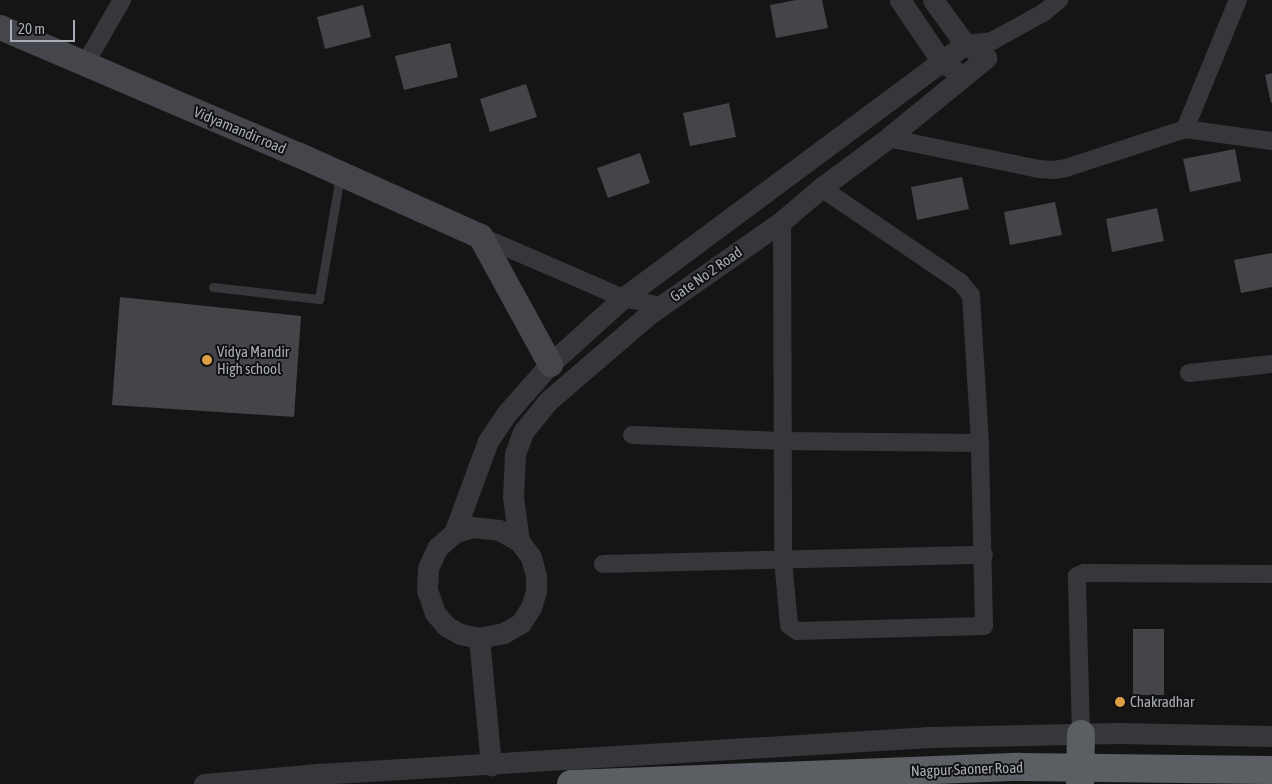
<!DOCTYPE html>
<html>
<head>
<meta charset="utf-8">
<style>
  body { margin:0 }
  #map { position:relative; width:1272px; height:784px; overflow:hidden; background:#151516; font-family:"Asap Condensed",sans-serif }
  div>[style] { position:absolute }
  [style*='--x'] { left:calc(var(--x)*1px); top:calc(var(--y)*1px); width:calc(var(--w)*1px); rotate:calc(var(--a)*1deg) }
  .building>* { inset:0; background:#444549 }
  .service>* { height:9px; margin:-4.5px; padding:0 4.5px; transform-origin:4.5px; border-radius:4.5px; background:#36373b }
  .minor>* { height:18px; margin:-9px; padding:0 9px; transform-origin:9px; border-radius:9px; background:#36373b }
  .tertiary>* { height:21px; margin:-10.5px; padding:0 10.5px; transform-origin:10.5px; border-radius:10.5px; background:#36373b }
  .secondary>* { height:25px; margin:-12.5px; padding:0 12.5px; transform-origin:12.5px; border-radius:12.5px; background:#44464b }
  .trunk>* { height:28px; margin:-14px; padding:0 14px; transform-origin:14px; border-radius:14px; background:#5b5e62 }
  .dots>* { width:14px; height:14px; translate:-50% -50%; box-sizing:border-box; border:2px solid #101011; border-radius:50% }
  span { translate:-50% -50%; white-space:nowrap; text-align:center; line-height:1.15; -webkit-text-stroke:4px #101011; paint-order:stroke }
  .street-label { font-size:15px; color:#a8adb5 }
  .poi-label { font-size:15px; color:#a8adb5 }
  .left { translate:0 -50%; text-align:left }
  .scale { position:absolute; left:10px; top:20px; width:65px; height:22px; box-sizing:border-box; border:2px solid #a8adb5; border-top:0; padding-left:6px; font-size:15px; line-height:18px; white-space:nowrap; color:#a8adb5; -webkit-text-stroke:4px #101011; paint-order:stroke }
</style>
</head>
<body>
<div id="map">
  <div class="building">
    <div style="clip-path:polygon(796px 0,822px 0,828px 28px,776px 38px,770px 5px)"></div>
    <div style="clip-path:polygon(363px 5px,371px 37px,325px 49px,317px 17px)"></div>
    <div style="clip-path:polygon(450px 43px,458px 77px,404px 90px,395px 56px)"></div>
    <div style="clip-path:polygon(1272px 73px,1272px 103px,1271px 103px,1265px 75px)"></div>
    <div style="clip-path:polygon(526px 84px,537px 117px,490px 132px,480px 99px)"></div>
    <div style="clip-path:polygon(729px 103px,736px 137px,690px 146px,683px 113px)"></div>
    <div style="clip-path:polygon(1235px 149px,1241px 181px,1190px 192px,1183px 159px)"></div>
    <div style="clip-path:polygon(640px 153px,650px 183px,608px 198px,597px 168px)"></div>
    <div style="clip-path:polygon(962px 177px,969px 209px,917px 220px,911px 187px)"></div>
    <div style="clip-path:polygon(1055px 202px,1062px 235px,1010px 245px,1004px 212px)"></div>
    <div style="clip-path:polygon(1157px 208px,1164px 241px,1112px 252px,1106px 219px)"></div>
    <div style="clip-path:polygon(1272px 253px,1272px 287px,1241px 293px,1234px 260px)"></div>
    <div style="clip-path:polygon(120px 297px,301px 316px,294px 417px,112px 405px)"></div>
    <div style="clip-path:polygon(1133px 629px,1164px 629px,1164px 695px,1133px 695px)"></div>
  </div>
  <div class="service">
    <div style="--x:213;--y:287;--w:107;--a:6.5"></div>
    <div style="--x:319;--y:299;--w:125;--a:-80.3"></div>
  </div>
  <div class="minor">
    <div style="--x:965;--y:44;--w:27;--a:-6"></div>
    <div style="--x:992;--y:41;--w:58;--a:-28.8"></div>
    <div style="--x:1043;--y:13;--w:21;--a:-39"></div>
    <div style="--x:85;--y:64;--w:74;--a:-60"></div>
    <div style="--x:1185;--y:129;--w:139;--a:-67.7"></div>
    <div style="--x:888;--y:138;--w:154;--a:11.6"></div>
    <div style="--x:1039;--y:169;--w:15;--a:4"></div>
    <div style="--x:1054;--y:170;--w:12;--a:-9"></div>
    <div style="--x:1066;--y:168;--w:125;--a:-18.1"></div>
    <div style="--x:1185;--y:129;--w:88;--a:7.9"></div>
    <div style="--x:782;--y:221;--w:339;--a:89.8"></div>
    <div style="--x:783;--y:560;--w:65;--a:84.7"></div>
    <div style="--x:789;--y:625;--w:10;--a:37"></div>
    <div style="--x:797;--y:631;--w:187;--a:-1.5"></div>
    <div style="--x:984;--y:626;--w:183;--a:-91.3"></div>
    <div style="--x:980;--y:443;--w:148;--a:-93.5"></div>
    <div style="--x:971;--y:295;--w:17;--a:-130"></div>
    <div style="--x:960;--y:282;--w:168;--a:-145.9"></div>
    <div style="--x:480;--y:236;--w:156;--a:23.4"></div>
    <div style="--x:623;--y:298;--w:38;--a:12"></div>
    <div style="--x:1189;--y:373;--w:83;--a:-6.2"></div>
    <div style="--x:632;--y:435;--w:149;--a:2.3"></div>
    <div style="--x:781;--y:441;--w:199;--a:0.6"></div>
    <div style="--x:603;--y:564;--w:381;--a:-1.4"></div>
    <div style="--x:1081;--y:734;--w:158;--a:-91.5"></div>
    <div style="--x:1077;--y:576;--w:8;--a:-23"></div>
    <div style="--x:1084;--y:573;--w:188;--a:0.3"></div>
  </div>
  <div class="tertiary">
    <div style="--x:900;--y:0;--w:75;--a:55.9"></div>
    <div style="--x:942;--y:62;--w:13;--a:32"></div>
    <div style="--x:454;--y:533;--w:19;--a:-18"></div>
    <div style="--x:472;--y:527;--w:27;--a:6"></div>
    <div style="--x:499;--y:530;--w:23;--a:29"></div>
    <div style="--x:519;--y:541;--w:20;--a:53"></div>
    <div style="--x:531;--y:557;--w:20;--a:75"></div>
    <div style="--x:536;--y:576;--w:15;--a:90"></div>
    <div style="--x:536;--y:591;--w:17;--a:107"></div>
    <div style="--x:531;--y:607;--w:19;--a:122"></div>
    <div style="--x:521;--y:623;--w:20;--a:150"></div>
    <div style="--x:504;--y:633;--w:25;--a:169"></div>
    <div style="--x:479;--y:638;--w:19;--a:-168"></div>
    <div style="--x:460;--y:634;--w:16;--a:-150"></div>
    <div style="--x:446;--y:626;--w:17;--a:-130"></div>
    <div style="--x:435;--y:613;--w:24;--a:-109"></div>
    <div style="--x:427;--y:590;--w:22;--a:-87"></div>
    <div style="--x:428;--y:568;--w:23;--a:-65"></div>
    <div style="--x:438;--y:547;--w:21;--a:-41"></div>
    <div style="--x:454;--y:533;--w:98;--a:-69.7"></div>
    <div style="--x:488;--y:441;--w:34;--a:-56"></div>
    <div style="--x:507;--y:413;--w:65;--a:-48.7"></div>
    <div style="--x:550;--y:364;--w:98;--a:-42.1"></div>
    <div style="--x:623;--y:298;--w:426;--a:-36.6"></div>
    <div style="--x:519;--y:541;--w:44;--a:-97.8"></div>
    <div style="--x:513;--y:497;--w:43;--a:-87.3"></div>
    <div style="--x:515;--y:454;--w:23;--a:-70"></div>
    <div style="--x:523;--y:432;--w:40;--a:-51"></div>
    <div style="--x:548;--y:401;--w:132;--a:-40.7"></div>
    <div style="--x:648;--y:315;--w:164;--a:-35"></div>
    <div style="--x:782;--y:221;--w:51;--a:-40.2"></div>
    <div style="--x:821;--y:188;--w:84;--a:-36.7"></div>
    <div style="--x:888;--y:138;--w:127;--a:-39.2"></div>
    <div style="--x:986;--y:58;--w:25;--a:-146"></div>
    <div style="--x:965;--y:44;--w:54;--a:-126"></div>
    <div style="--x:479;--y:638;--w:128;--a:84.6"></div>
    <div style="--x:204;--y:784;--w:114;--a:-5"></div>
    <div style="--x:318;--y:774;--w:613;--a:-3.46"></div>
    <div style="--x:930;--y:737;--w:187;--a:-1.2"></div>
    <div style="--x:1117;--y:733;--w:155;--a:1.1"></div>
  </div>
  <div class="secondary">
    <div style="--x:0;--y:27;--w:323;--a:23.2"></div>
    <div style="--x:297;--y:154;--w:201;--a:24.1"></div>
    <div style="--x:480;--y:236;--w:146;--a:61.3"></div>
  </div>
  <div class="trunk">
    <div style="--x:571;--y:784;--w:449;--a:-2.2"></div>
    <div style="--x:1020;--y:767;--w:252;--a:0.7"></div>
    <div style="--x:1080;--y:784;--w:50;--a:-88.9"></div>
  </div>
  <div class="dots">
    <div style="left:207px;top:360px;background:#df9f45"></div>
    <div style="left:1120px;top:702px;background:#df9f45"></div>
  </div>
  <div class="street-label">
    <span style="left:240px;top:130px;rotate:23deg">Vidyamandir road</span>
    <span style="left:706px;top:274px;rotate:-35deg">Gate No 2 Road</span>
    <span style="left:967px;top:769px;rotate:-2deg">Nagpur Saoner Road</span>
  </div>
  <div class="poi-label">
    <span class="left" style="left:217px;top:360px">Vidya Mandir<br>High school</span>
    <span class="left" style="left:1130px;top:702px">Chakradhar</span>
  </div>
  <div class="scale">20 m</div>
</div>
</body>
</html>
